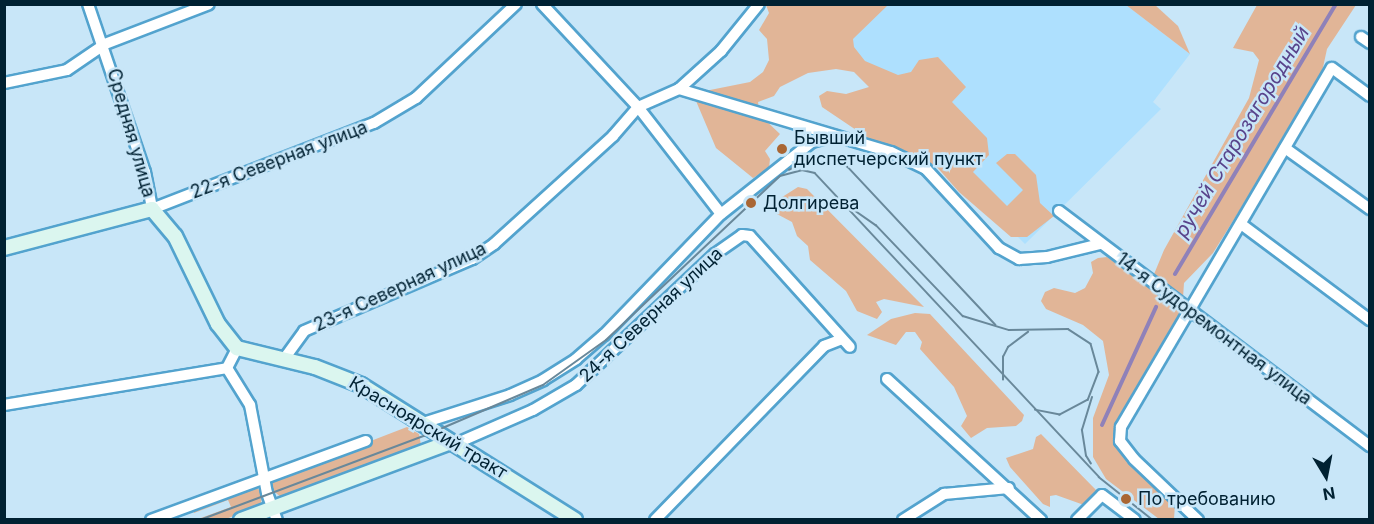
<!DOCTYPE html>
<html>
<head>
<meta charset="utf-8">
<style>
  body { margin:0 }
  #map { position:relative; width:1374px; height:524px; overflow:hidden; background:#c8e6f8; font-family:Inter,sans-serif }
  div>[style] { position:absolute }
  [style*='--x'] { left:calc(var(--x)*1px); top:calc(var(--y)*1px); width:calc(var(--w)*1px); rotate:calc(var(--a)*1deg) }
  .built>* { inset:0; background:#aee0fe }
  .green>* { inset:0; background:#e1b597 }
  .stream>* { height:4px; margin:-2px; padding:0 2px; transform-origin:2px; border-radius:2px; background:#8f81b9 }
  .roads { filter:drop-shadow(2px 0 #53a3ce) drop-shadow(-2px 0 #53a3ce) drop-shadow(0 2px #53a3ce) drop-shadow(0 -2px #53a3ce) }
  .minor>* { height:10px; margin:-5px; padding:0 5px; transform-origin:5px; border-radius:5px; background:#fff }
  .secondary>* { height:14px; margin:-7px; padding:0 7px; transform-origin:7px; border-radius:7px; background:#dbf6ef }
  .tram>* { height:1.5px; margin:-0.75px; padding:0 0.75px; transform-origin:0.75px; border-radius:0.75px; background:#69889a }
  .dots>* { width:16px; height:16px; translate:-50% -50%; box-sizing:border-box; border:3px solid #c8e6f8; border-radius:50% }
  span { translate:-50% -50%; white-space:nowrap; text-align:center; line-height:1.15; -webkit-text-stroke:5px #c8e6f8; paint-order:stroke }
  .street-label { font-size:18px; color:#002132 }
  .poi-label { font-size:18px; color:#002132 }
  .left { translate:0 -50%; text-align:left }
  .water-label { font-size:20px; color:#59448b; font-style:italic }
  .frame { position:absolute; inset:0; border:6px solid #002132; pointer-events:none }
  .north { position:absolute; left:1296px; top:446px; width:60px; height:60px; -webkit-text-stroke:4px #c8e6f8; paint-order:stroke; rotate:170deg; font-size:16px; font-weight:700; line-height:24px; text-align:center; color:#002132 }
  .north::after { content:''; display:block; margin:auto; width:21px; height:27px; background:#002132; clip-path:polygon(50% 0,100% 100%,50% 72%,0 100%) }
</style>
</head>
<body>
<div id="map">
  <div class="built">
    <div style="clip-path:polygon(888px 4px,1126px 5px,1190px 54px,1153px 102px,1161px 109px,1025px 244px,837px 54px)"></div>
  </div>
  <div class="green">
    <div style="clip-path:polygon(766px 5px,888px 5px,853px 39px,854px 47px,865px 61px,898px 75px,911px 72px,919px 60px,938px 57px,966px 87px,952px 102px,987px 138px,989px 155px,973px 172px,1007px 206px,1023px 190px,996px 163px,1007px 154px,1015px 154px,1036px 175px,1040px 203px,1054px 216px,1027px 237px,1011px 237px,959px 192px,936px 166px,868px 138px,822px 107px,819px 96px,827px 91px,846px 94px,869px 87px,854px 72px,836px 69px,808px 73px,780px 87px,774px 96px,758px 102px,760px 115px,780px 134px,765px 151px,770px 159px,769px 168px,753px 178px,716px 148px,696px 101px,705px 91px,750px 82px,763px 72px,769px 60px,767px 39px,759px 30px,769px 13px)"></div>
    <div style="clip-path:polygon(1126px 5px,1155px 5px,1178px 26px,1190px 54px)"></div>
    <div style="clip-path:polygon(1257px 5px,1356px 5px,1327px 49px,1320px 81px,1251px 192px,1213px 253px,1184px 283px,1182px 313px,1119px 425px,1134px 461px,1175px 505px,1174px 519px,1159px 519px,1106px 479px,1093px 457px,1093px 418px,1109px 375px,1103px 341px,1083px 325px,1046px 309px,1041px 301px,1045px 292px,1054px 288px,1075px 293px,1085px 288px,1093px 273px,1091px 262px,1098px 258px,1107px 257px,1141px 281px,1152px 279px,1164px 250px,1249px 98px,1259px 60px,1253px 52px,1233px 48px)"></div>
    <div style="clip-path:polygon(798px 187px,807px 189px,924px 307px,884px 299px,876px 302px,882px 312px,877px 319px,857px 311px,846px 291px,810px 260px,808px 246px,797px 236px,792px 222px,775px 213px,779px 199px)"></div>
    <div style="clip-path:polygon(915px 313px,930px 314px,1024px 415px,1022px 421px,1016px 426px,987px 428px,971px 438px,961px 426px,967px 416px,954px 387px,920px 349px,922px 342px,915px 332px,906px 332px,896px 345px,867px 335px,891px 319px)"></div>
    <div style="clip-path:polygon(407px 427px,419px 434px,421px 445px,282px 498px,270px 488px,272px 479px)"></div>
    <div style="clip-path:polygon(1041px 434px,1096px 490px,1095px 496px,1084px 505px,1056px 495px,1050px 496px,1050px 507px,1043px 504px,1010px 467px,1006px 458px,1033px 449px,1036px 437px)"></div>
    <div style="clip-path:polygon(254px 486px,262px 492px,261px 505px,226px 519px,198px 519px,231px 507px,228px 500px,194px 513px,192px 508px)"></div>
  </div>
  <div class="stream">
    <div style="--x:1175;--y:274;--w:314;--a:-59.2"></div>
    <div style="--x:1102;--y:425;--w:130;--a:-65.4"></div>
  </div>
  <div class="roads">
    <div class="minor">
      <div style="--x:88;--y:4;--w:177;--a:71.3"></div>
      <div style="--x:145;--y:172;--w:38;--a:79"></div>
      <div style="--x:152;--y:209;--w:238;--a:-21.2"></div>
      <div style="--x:374;--y:123;--w:49;--a:-30.8"></div>
      <div style="--x:416;--y:98;--w:137;--a:-43.2"></div>
      <div style="--x:542;--y:4;--w:141;--a:47"></div>
      <div style="--x:638;--y:107;--w:135;--a:52.2"></div>
      <div style="--x:1361;--y:37;--w:11;--a:34"></div>
      <div style="--x:4;--y:83;--w:64;--a:-11.7"></div>
      <div style="--x:67;--y:70;--w:46;--a:-34.4"></div>
      <div style="--x:105;--y:44;--w:111;--a:-21"></div>
      <div style="--x:679;--y:89;--w:221;--a:16.6"></div>
      <div style="--x:891;--y:152;--w:39;--a:26"></div>
      <div style="--x:926;--y:169;--w:108;--a:47.3"></div>
      <div style="--x:999;--y:248;--w:23;--a:29"></div>
      <div style="--x:1019;--y:259;--w:28;--a:-4"></div>
      <div style="--x:1047;--y:257;--w:55;--a:-13.8"></div>
      <div style="--x:1285;--y:148;--w:105;--a:35.7"></div>
      <div style="--x:1059;--y:211;--w:390;--a:37.1"></div>
      <div style="--x:1241;--y:224;--w:161;--a:36.7"></div>
      <div style="--x:284;--y:359;--w:34;--a:-54"></div>
      <div style="--x:304;--y:331;--w:183;--a:-23.2"></div>
      <div style="--x:472;--y:259;--w:27;--a:-34"></div>
      <div style="--x:494;--y:244;--w:161;--a:-42.2"></div>
      <div style="--x:613;--y:136;--w:38;--a:-49"></div>
      <div style="--x:638;--y:107;--w:45;--a:-23.7"></div>
      <div style="--x:679;--y:89;--w:57;--a:-42.1"></div>
      <div style="--x:721;--y:51;--w:60;--a:-51"></div>
      <div style="--x:227;--y:368;--w:44;--a:58.1"></div>
      <div style="--x:250;--y:405;--w:90;--a:79.1"></div>
      <div style="--x:267;--y:493;--w:29;--a:70"></div>
      <div style="--x:887;--y:379;--w:209;--a:42.5"></div>
      <div style="--x:4;--y:405;--w:226;--a:-9.4"></div>
      <div style="--x:227;--y:368;--w:22;--a:-63"></div>
      <div style="--x:423;--y:423;--w:91;--a:-17.8"></div>
      <div style="--x:510;--y:395;--w:36;--a:-24"></div>
      <div style="--x:543;--y:380;--w:39;--a:-32"></div>
      <div style="--x:576;--y:359;--w:37;--a:-41"></div>
      <div style="--x:604;--y:335;--w:168;--a:-46"></div>
      <div style="--x:721;--y:214;--w:116;--a:-38.4"></div>
      <div style="--x:812;--y:142;--w:24;--a:-15"></div>
      <div style="--x:455;--y:444;--w:85;--a:-23.6"></div>
      <div style="--x:533;--y:410;--w:50;--a:-30.2"></div>
      <div style="--x:576;--y:385;--w:191;--a:-43.3"></div>
      <div style="--x:715;--y:254;--w:33;--a:-35"></div>
      <div style="--x:742;--y:235;--w:8;--a:7"></div>
      <div style="--x:750;--y:236;--w:149;--a:48"></div>
      <div style="--x:151;--y:520;--w:229;--a:-20.2"></div>
      <div style="--x:655;--y:520;--w:243;--a:-45.8"></div>
      <div style="--x:824;--y:346;--w:17;--a:-21"></div>
      <div style="--x:903;--y:520;--w:49;--a:-32.4"></div>
      <div style="--x:944;--y:494;--w:65;--a:-5.3"></div>
      <div style="--x:1077;--y:520;--w:35;--a:-45"></div>
      <div style="--x:1102;--y:495;--w:41;--a:37.1"></div>
      <div style="--x:1198;--y:520;--w:88;--a:-136.4"></div>
      <div style="--x:1134;--y:459;--w:23;--a:-128"></div>
      <div style="--x:1120;--y:441;--w:14;--a:-86"></div>
      <div style="--x:1121;--y:427;--w:416;--a:-59.6"></div>
      <div style="--x:1332;--y:68;--w:47;--a:36.4"></div>
    </div>
    <div class="secondary">
      <div style="--x:4;--y:248;--w:153;--a:-14.8"></div>
      <div style="--x:152;--y:209;--w:35;--a:50"></div>
      <div style="--x:175;--y:236;--w:98;--a:64"></div>
      <div style="--x:218;--y:324;--w:31;--a:52"></div>
      <div style="--x:237;--y:348;--w:80;--a:13.7"></div>
      <div style="--x:315;--y:367;--w:49;--a:21.4"></div>
      <div style="--x:361;--y:385;--w:253;--a:32.2"></div>
      <div style="--x:241;--y:520;--w:224;--a:-20.4"></div>
    </div>
  </div>
  <div class="tram">
    <div style="--x:789;--y:170;--w:32;--a:-26"></div>
    <div style="--x:818;--y:156;--w:16;--a:7"></div>
    <div style="--x:834;--y:158;--w:17;--a:33"></div>
    <div style="--x:848;--y:167;--w:216;--a:46.9"></div>
    <div style="--x:850;--y:207;--w:32;--a:35"></div>
    <div style="--x:876;--y:225;--w:126;--a:46.3"></div>
    <div style="--x:963;--y:316;--w:48;--a:16.9"></div>
    <div style="--x:1009;--y:330;--w:59;--a:-1"></div>
    <div style="--x:1068;--y:329;--w:27;--a:33"></div>
    <div style="--x:1091;--y:344;--w:29;--a:74"></div>
    <div style="--x:1099;--y:372;--w:30;--a:111"></div>
    <div style="--x:1088;--y:400;--w:32;--a:152"></div>
    <div style="--x:1060;--y:415;--w:25;--a:-169"></div>
    <div style="--x:1003;--y:380;--w:23;--a:-90"></div>
    <div style="--x:1003;--y:357;--w:11;--a:-63"></div>
    <div style="--x:1008;--y:347;--w:25;--a:-37"></div>
    <div style="--x:1091;--y:464;--w:9;--a:-122"></div>
    <div style="--x:1086;--y:456;--w:26;--a:-99"></div>
    <div style="--x:1082;--y:430;--w:34;--a:-73"></div>
    <div style="--x:200;--y:520;--w:239;--a:-20.6"></div>
    <div style="--x:424;--y:436;--w:129;--a:-23.2"></div>
    <div style="--x:543;--y:385;--w:77;--a:-35.5"></div>
    <div style="--x:606;--y:340;--w:239;--a:-43.3"></div>
    <div style="--x:780;--y:176;--w:23;--a:-15"></div>
    <div style="--x:802;--y:170;--w:13;--a:13"></div>
    <div style="--x:815;--y:173;--w:416;--a:46.9"></div>
    <div style="--x:1099;--y:477;--w:69;--a:38.5"></div>
  </div>
  <div class="dots">
    <div style="left:782px;top:149px;background:#a96634"></div>
    <div style="left:751px;top:203px;background:#a96634"></div>
    <div style="left:1126px;top:499px;background:#a96634"></div>
  </div>
  <div class="street-label">
    <span style="left:131px;top:133px;rotate:74deg">Средняя улица</span>
    <span style="left:279px;top:160px;rotate:-21deg">22-я Северная улица</span>
    <span style="left:400px;top:287px;rotate:-25deg">23-я Северная улица</span>
    <span style="left:651px;top:315px;rotate:-43deg">24-я Северная улица</span>
    <span style="left:1214px;top:329px;rotate:37deg">14-я Судоремонтная улица</span>
    <span style="left:428px;top:428px;rotate:31deg">Красноярский тракт</span>
  </div>
  <div class="poi-label">
    <span class="left" style="left:794px;top:149px">Бывший<br>диспетчерский пункт</span>
    <span class="left" style="left:763px;top:203px">Долгирева</span>
    <span class="left" style="left:1138px;top:499px">По требованию</span>
  </div>
  <div class="water-label">
    <span style="left:1242px;top:132px;rotate:-59deg">ручей Старозагородный</span>
  </div>
  <div class="frame"></div>
  <div class="north">N</div>
</div>
</body>
</html>
